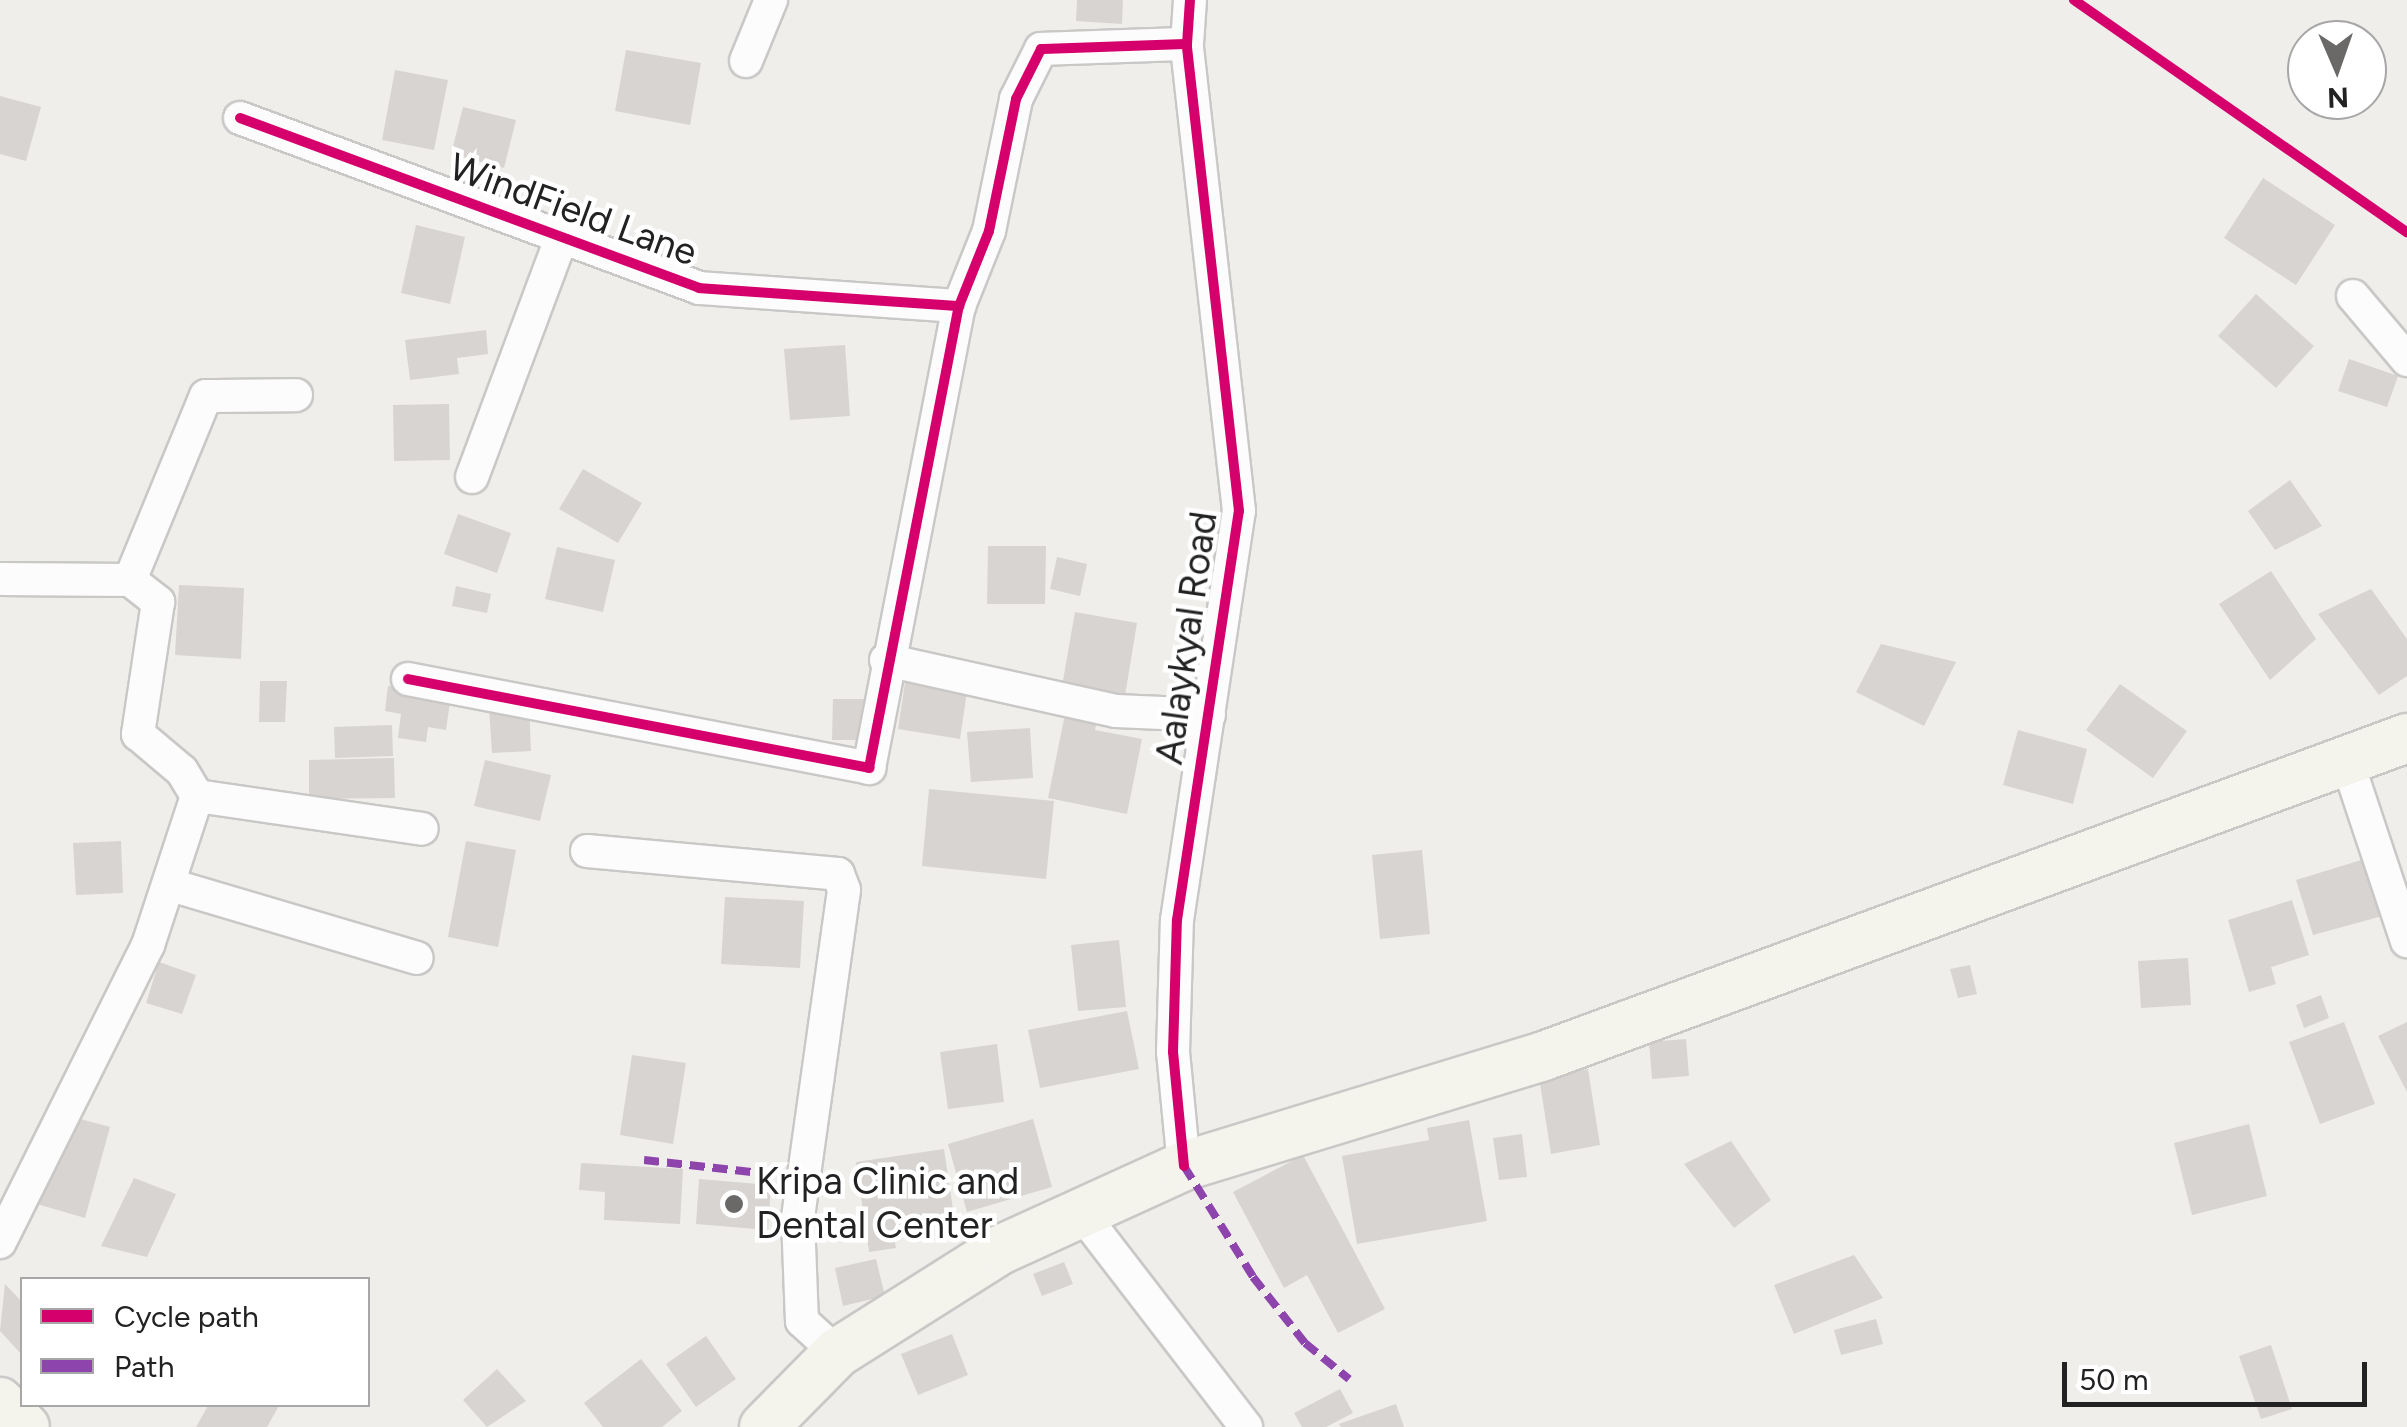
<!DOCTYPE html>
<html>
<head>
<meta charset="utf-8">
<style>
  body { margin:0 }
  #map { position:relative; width:2407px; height:1427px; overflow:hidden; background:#f0eeeb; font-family:Figtree,sans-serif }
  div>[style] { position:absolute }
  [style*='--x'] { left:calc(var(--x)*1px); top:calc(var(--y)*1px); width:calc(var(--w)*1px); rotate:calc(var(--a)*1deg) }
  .building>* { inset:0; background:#d7d4d2 }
  .roads { filter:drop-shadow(2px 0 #c9c8c7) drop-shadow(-2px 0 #c9c8c7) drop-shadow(0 2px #c9c8c7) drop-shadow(0 -2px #c9c8c7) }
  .street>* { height:32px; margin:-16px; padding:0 16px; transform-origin:16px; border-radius:16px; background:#fdfcfc }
  .secondary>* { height:48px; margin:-24px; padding:0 24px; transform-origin:24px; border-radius:24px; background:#f4f4ed }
  .quiet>* { height:8px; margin-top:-4px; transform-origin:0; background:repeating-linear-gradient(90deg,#8e44ad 0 15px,transparent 0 23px) }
  .cycleway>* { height:10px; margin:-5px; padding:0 5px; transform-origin:5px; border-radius:5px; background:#d6006c }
  .dots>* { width:28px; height:28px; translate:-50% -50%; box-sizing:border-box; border:5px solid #fff; border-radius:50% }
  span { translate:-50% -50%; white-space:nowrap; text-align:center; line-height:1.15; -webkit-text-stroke:9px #fff; paint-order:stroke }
  .street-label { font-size:38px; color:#222 }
  .poi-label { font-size:38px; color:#222 }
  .left { translate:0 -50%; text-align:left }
  .legend { position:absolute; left:20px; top:1277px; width:350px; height:130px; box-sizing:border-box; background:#fff; border:2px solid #a7a7a7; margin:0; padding:12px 18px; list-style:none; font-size:30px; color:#222 }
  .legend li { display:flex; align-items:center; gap:20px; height:50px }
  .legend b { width:50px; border:2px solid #a7a7a7 }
  .north { position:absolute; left:2287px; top:20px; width:100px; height:100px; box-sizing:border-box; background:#fff; border:2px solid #a7a7a7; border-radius:50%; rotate:178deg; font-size:28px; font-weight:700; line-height:40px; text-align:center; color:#222 }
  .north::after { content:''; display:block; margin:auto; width:35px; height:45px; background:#6a6968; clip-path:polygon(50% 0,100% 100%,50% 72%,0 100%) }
  .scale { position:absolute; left:2062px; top:1362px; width:305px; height:45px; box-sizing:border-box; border:5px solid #222; border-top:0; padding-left:12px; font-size:30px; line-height:35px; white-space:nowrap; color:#222; -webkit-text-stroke:8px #fff; paint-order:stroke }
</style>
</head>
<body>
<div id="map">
  <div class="building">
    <div style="clip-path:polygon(1077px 0,1123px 0,1122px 24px,1076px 21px)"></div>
    <div style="clip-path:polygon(626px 50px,701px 63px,690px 125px,615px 111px)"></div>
    <div style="clip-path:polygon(395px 70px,448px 80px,434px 150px,382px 140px)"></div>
    <div style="clip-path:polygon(0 96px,41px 107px,26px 161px,0 154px)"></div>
    <div style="clip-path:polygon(463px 107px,516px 120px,504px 168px,451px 154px)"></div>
    <div style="clip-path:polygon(2263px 178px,2335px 225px,2296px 285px,2224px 238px)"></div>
    <div style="clip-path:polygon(416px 225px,465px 237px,450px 304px,401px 293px)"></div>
    <div style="clip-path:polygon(2256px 294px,2314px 346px,2276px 388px,2218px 336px)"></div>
    <div style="clip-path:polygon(486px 330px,488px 354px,457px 358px,459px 374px,410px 380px,405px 340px)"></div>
    <div style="clip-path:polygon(845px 345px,850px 416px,790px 420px,784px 349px)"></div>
    <div style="clip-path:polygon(2349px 359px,2398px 376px,2387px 407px,2338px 391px)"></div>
    <div style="clip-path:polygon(449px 404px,450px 460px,394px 461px,393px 405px)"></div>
    <div style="clip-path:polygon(583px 469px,642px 503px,618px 543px,559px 509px)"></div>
    <div style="clip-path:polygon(2290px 480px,2322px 526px,2275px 550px,2248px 511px)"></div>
    <div style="clip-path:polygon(458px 514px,511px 533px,497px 573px,444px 554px)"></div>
    <div style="clip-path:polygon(988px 546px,1046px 546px,1045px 604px,987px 604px)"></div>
    <div style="clip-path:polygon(557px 547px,615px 560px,603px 612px,545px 599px)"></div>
    <div style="clip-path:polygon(1057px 557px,1087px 564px,1080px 596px,1050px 589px)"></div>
    <div style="clip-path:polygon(2271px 571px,2316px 639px,2270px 680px,2219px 604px)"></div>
    <div style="clip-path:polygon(179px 585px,244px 588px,241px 659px,175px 655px)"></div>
    <div style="clip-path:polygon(456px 586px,491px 594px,487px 613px,452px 606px)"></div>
    <div style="clip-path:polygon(2371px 589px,2407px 639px,2407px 676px,2379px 695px,2318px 614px)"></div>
    <div style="clip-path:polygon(1075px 612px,1137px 623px,1124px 702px,1061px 692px)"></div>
    <div style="clip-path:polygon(1881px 644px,1956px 662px,1924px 726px,1856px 692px)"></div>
    <div style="clip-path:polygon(906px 676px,968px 685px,960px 739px,898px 729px)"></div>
    <div style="clip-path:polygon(260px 681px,287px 681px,285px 722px,259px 722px)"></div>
    <div style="clip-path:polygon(2120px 684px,2187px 731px,2153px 778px,2086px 730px)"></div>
    <div style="clip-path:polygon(388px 686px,451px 695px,446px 730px,428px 727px,426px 742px,398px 738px,401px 714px,385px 711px)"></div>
    <div style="clip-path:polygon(833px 699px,870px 699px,870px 740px,832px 740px)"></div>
    <div style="clip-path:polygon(529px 705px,531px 751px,492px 753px,489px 707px)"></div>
    <div style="clip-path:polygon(1066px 709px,1098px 715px,1095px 730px,1142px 739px,1127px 814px,1048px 798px)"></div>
    <div style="clip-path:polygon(392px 725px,393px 756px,335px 758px,334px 727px)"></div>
    <div style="clip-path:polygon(1030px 728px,1033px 778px,971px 782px,967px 732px)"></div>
    <div style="clip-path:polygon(2018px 730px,2087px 749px,2073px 804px,2003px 785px)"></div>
    <div style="clip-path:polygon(394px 758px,395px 798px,309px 799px,309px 760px)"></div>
    <div style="clip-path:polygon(485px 760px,551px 775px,540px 821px,474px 806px)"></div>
    <div style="clip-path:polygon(929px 789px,1054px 801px,1046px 879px,922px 866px)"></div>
    <div style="clip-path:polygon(121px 841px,123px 893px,76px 895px,73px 843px)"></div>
    <div style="clip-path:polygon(466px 841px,516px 850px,498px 947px,448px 937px)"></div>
    <div style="clip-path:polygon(1422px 850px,1430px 934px,1380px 939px,1372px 855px)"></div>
    <div style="clip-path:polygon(2371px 857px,2386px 915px,2313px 935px,2296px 880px)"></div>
    <div style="clip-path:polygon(725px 897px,804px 901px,800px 968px,721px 964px)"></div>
    <div style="clip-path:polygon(2292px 900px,2309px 955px,2271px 967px,2276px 984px,2249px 992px,2228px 920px)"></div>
    <div style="clip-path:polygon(1119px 940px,1126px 1007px,1078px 1011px,1071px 945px)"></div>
    <div style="clip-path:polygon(2188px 958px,2191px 1005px,2141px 1008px,2138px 961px)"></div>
    <div style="clip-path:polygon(159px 962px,196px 975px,182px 1014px,146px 1003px)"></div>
    <div style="clip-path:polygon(1970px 965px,1977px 994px,1958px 998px,1950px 969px)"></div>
    <div style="clip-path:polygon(2321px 995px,2329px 1018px,2304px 1028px,2296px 1005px)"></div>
    <div style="clip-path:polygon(1127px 1011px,1139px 1069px,1040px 1088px,1028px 1030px)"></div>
    <div style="clip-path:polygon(2344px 1022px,2375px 1104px,2320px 1124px,2289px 1042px)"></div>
    <div style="clip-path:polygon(2407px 1022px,2407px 1092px,2378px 1036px)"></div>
    <div style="clip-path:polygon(1686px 1039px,1689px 1076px,1652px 1079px,1649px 1042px)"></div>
    <div style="clip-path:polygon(997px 1044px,1004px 1102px,948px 1109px,940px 1052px)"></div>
    <div style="clip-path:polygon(632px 1055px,686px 1063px,673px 1144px,620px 1135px)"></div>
    <div style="clip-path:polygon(1588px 1069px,1600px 1145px,1551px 1154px,1539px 1077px)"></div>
    <div style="clip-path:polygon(62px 1114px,110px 1127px,85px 1218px,37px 1204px)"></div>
    <div style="clip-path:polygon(1033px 1119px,1052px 1187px,967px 1212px,948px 1144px)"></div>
    <div style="clip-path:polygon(1469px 1120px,1487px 1221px,1357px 1244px,1342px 1156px,1429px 1140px,1427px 1128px)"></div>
    <div style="clip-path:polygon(2249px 1124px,2267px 1196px,2192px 1215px,2174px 1143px)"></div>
    <div style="clip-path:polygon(1522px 1134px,1527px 1177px,1499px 1180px,1493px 1138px)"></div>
    <div style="clip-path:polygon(1731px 1141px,1771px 1200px,1734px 1228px,1684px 1164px)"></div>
    <div style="clip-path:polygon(944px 1149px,955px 1223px,893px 1232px,896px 1248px,869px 1252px,856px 1162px)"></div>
    <div style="clip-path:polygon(1303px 1155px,1385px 1309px,1338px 1333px,1307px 1275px,1284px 1288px,1233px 1192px)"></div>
    <div style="clip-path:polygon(581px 1163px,683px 1169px,680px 1224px,604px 1220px,605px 1192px,579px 1190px)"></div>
    <div style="clip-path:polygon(134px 1178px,176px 1194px,147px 1257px,101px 1246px)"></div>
    <div style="clip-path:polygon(699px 1179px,771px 1185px,768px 1230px,696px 1224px)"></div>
    <div style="clip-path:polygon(1854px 1255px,1883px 1298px,1794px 1334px,1774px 1285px)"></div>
    <div style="clip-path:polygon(876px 1259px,885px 1296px,843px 1306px,835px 1268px)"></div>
    <div style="clip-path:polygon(1064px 1262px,1073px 1284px,1042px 1296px,1033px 1274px)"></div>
    <div style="clip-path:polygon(5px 1284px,22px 1302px,22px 1355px,0 1331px)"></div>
    <div style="clip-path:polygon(1876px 1319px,1883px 1344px,1841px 1355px,1834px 1330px)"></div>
    <div style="clip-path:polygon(952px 1334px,968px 1375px,918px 1395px,901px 1354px)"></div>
    <div style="clip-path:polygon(706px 1336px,736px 1379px,696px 1407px,666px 1364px)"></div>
    <div style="clip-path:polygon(2271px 1345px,2292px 1409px,2261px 1419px,2239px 1356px)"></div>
    <div style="clip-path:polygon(641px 1359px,682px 1411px,662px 1427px,603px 1427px,584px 1403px)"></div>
    <div style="clip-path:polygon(497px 1369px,526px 1401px,487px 1427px,463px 1400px)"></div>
    <div style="clip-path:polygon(1340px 1389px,1353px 1413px,1326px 1427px,1302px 1427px,1294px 1413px)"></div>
    <div style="clip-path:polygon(209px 1404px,280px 1404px,267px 1427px,196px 1427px)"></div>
    <div style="clip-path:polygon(1396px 1404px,1404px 1427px,1341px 1427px,1339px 1424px)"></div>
  </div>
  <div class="roads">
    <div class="street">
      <div style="--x:746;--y:61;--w:66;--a:-67.7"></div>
      <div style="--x:240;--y:118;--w:489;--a:20.3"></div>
      <div style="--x:699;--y:288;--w:261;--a:4"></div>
      <div style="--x:959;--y:306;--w:81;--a:-68.2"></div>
      <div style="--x:989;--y:231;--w:135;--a:-78.4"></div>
      <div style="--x:1016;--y:99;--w:56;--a:-63.4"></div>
      <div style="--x:1041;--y:49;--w:146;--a:-2"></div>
      <div style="--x:2353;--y:296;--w:84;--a:49.8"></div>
      <div style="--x:472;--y:477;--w:254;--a:-69.5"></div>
      <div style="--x:0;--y:579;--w:130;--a:0.4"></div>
      <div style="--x:130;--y:580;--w:36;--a:38"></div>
      <div style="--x:158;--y:602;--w:134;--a:98.6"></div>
      <div style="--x:138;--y:734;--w:57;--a:40.1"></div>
      <div style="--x:182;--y:771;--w:29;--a:59"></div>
      <div style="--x:197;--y:796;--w:157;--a:108.2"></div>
      <div style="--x:148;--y:945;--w:332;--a:116.5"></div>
      <div style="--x:130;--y:580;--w:199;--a:-67.6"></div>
      <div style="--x:206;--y:396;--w:90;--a:-0.6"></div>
      <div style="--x:886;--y:660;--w:236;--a:12.5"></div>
      <div style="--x:1116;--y:711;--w:93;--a:2.5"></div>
      <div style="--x:408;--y:679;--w:470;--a:10.9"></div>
      <div style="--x:869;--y:768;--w:471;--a:-79"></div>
      <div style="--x:2347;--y:761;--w:190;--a:71.6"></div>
      <div style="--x:197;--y:796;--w:227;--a:8.3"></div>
      <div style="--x:587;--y:851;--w:252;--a:5.2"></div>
      <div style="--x:838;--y:874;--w:17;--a:69"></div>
      <div style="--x:844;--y:890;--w:331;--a:98"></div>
      <div style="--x:798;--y:1218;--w:103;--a:87.8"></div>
      <div style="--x:802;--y:1321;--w:47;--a:42.4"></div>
      <div style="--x:174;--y:886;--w:253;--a:16.5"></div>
      <div style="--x:1184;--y:1166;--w:115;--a:-95.5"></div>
      <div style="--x:1173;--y:1052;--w:132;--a:-88.3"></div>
      <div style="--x:1177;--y:920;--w:414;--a:-81.4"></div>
      <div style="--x:1239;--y:511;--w:470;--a:-96.4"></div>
      <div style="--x:1187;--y:44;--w:44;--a:-86.1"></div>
      <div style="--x:1079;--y:1210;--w:274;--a:52.4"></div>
    </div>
    <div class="secondary">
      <div style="--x:0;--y:1402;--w:35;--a:45"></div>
      <div style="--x:764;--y:1427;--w:104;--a:-45.4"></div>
      <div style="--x:837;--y:1353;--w:193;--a:-32.3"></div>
      <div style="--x:1000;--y:1250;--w:202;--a:-24.5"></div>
      <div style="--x:1184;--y:1166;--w:373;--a:-17"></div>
      <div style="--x:1541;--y:1057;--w:923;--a:-20.22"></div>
    </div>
  </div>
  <div class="quiet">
    <div style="--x:644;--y:1160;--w:144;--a:6.4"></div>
    <div style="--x:787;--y:1176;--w:21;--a:-23"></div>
    <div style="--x:1184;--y:1166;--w:131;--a:58.1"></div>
    <div style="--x:1253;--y:1277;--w:84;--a:51.8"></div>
    <div style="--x:1305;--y:1343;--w:57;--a:39.3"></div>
  </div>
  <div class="cycleway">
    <div style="--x:2074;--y:0;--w:406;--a:34.9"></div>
    <div style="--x:240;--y:118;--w:489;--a:20.3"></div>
    <div style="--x:699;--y:288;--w:261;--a:4"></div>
    <div style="--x:959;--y:306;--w:81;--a:-68.2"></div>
    <div style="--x:989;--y:231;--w:135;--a:-78.4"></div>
    <div style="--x:1016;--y:99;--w:56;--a:-63.4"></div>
    <div style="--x:1041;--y:49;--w:146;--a:-2"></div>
    <div style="--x:408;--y:679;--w:470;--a:10.9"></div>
    <div style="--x:869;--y:768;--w:471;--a:-79"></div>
    <div style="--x:1184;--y:1166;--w:115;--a:-95.5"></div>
    <div style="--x:1173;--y:1052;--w:132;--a:-88.3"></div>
    <div style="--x:1177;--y:920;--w:414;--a:-81.4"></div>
    <div style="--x:1239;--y:511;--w:470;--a:-96.4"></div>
    <div style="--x:1187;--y:44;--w:44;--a:-86.1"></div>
  </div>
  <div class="dots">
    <div style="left:734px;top:1204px;background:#6a6968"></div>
  </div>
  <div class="street-label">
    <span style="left:573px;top:210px;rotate:20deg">WindField Lane</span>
    <span style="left:1187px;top:638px;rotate:-82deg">Aalaykyal Road</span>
  </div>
  <div class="poi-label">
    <span class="left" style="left:756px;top:1204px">Kripa Clinic and<br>Dental Center</span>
  </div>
  <ul class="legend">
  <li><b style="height:12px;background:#d6006c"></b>Cycle path</li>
  <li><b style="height:12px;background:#8e44ad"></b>Path</li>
  </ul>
  <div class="north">N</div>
  <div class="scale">50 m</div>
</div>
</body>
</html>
